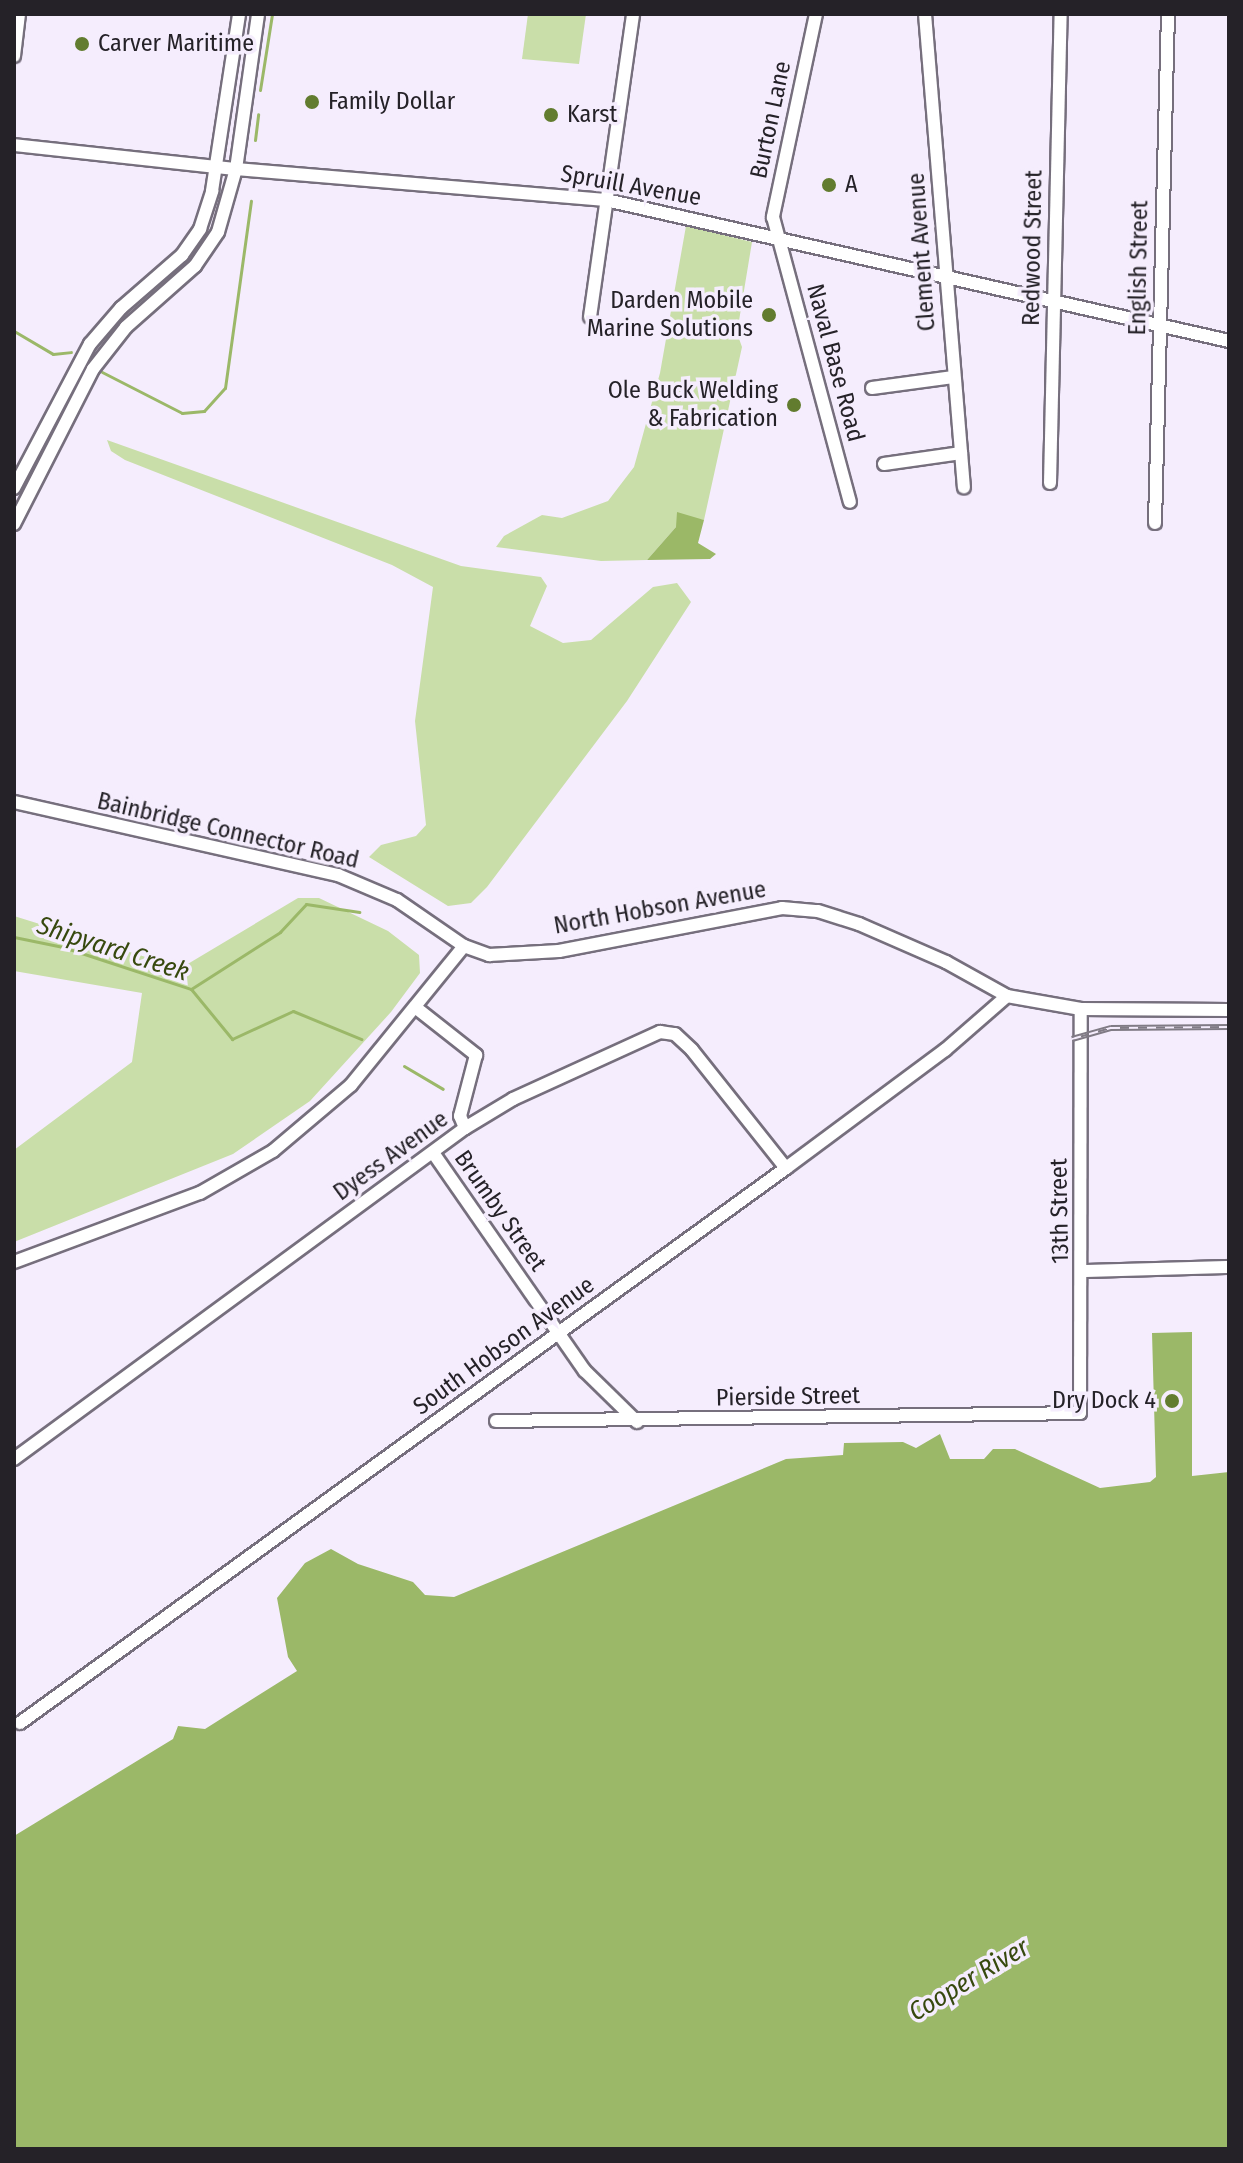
<!DOCTYPE html>
<html>
<head>
<meta charset="utf-8">
<style>
  body { margin:0 }
  #map { position:relative; width:1243px; height:2163px; overflow:hidden; background:#f5edfd; font-family:"Fira Sans Condensed",sans-serif }
  div>[style] { position:absolute }
  [style*='--x'] { left:calc(var(--x)*1px); top:calc(var(--y)*1px); width:calc(var(--w)*1px); rotate:calc(var(--a)*1deg) }
  .green>* { inset:0; background:#c9dea9 }
  .forest>* { inset:0; background:#9bb867 }
  .water>* { inset:0; background:#9bb868 }
  .stream>* { height:3px; margin:-1.5px; padding:0 1.5px; transform-origin:1.5px; border-radius:1.5px; background:#9bb868 }
  .roads { filter:drop-shadow(2px 0 #766f7d) drop-shadow(-2px 0 #766f7d) drop-shadow(0 2px #766f7d) drop-shadow(0 -2px #766f7d) }
  .minor>* { height:12px; margin:-6px; padding:0 6px; transform-origin:6px; border-radius:6px; background:#fff }
  .rail>* { height:6px; margin-top:-3px; transform-origin:0; background:repeating-linear-gradient(90deg,#f5edfd 0 9px,#807b85 0 18px); box-sizing:border-box; border-block:2px solid #807b85 }
  .dots>* { width:22px; height:22px; translate:-50% -50%; box-sizing:border-box; border:4px solid #f5edfd; border-radius:50% }
  span { translate:-50% -50%; white-space:nowrap; text-align:center; line-height:1.15; -webkit-text-stroke:7px #f5edfd; paint-order:stroke }
  .poi-label { font-size:24px; color:#252228 }
  .left { translate:0 -50%; text-align:left }
  .right { translate:-100% -50%; text-align:right }
  .street-label { font-size:24px; color:#252228 }
  .water-label { font-size:26px; color:#37490e; font-style:italic }
  .frame { position:absolute; inset:0; border:16px solid #252228; pointer-events:none }
</style>
</head>
<body>
<div id="map">
  <div class="green">
    <div style="clip-path:polygon(528px 14px,586px 14px,579px 64px,522px 59px)"></div>
    <div style="clip-path:polygon(686px 226px,752px 242px,737px 333px,742px 347px,704px 520px,689px 518px,676px 527px,647px 560px,601px 561px,496px 547px,504px 536px,542px 515px,562px 518px,608px 501px,634px 467px,660px 373px)"></div>
    <div style="clip-path:polygon(107px 440px,461px 566px,541px 577px,547px 586px,530px 626px,563px 643px,591px 640px,653px 587px,677px 583px,691px 602px,627px 701px,487px 887px,471px 903px,448px 906px,369px 857px,381px 845px,416px 836px,426px 825px,415px 721px,433px 587px,392px 565px,125px 460px,111px 451px)"></div>
    <div style="clip-path:polygon(298px 898px,319px 898px,388px 931px,419px 955px,420px 973px,391px 1012px,310px 1101px,233px 1154px,14px 1242px,14px 1150px,132px 1062px,142px 993px,14px 971px,14px 916px,181px 968px)"></div>
  </div>
  <div class="forest">
    <div style="clip-path:polygon(677px 512px,704px 520px,698px 543px,716px 554px,710px 559px,647px 560px,676px 527px)"></div>
  </div>
  <div class="water">
    <div style="clip-path:polygon(1192px 1332px,1192px 1476px,1229px 1472px,1229px 2149px,14px 2149px,14px 1836px,173px 1739px,178px 1726px,205px 1729px,297px 1671px,288px 1657px,277px 1598px,305px 1563px,331px 1549px,358px 1564px,413px 1582px,425px 1595px,454px 1597px,786px 1459px,843px 1455px,844px 1443px,903px 1442px,916px 1448px,940px 1434px,950px 1459px,984px 1459px,993px 1449px,1015px 1449px,1100px 1488px,1150px 1482px,1156px 1477px,1152px 1333px)"></div>
  </div>
  <div class="stream">
    <div style="--x:260;--y:90;--w:77;--a:-81"></div>
    <div style="--x:255;--y:140;--w:26;--a:-83"></div>
    <div style="--x:14;--y:331;--w:45;--a:30.5"></div>
    <div style="--x:53;--y:354;--w:18;--a:-6"></div>
    <div style="--x:102;--y:372;--w:90;--a:27.1"></div>
    <div style="--x:182;--y:413;--w:22;--a:-5"></div>
    <div style="--x:204;--y:411;--w:31;--a:-48"></div>
    <div style="--x:225;--y:388;--w:189;--a:-82.1"></div>
    <div style="--x:14;--y:937;--w:50;--a:11.5"></div>
    <div style="--x:63;--y:947;--w:135;--a:18.2"></div>
    <div style="--x:191;--y:989;--w:65;--a:50.6"></div>
    <div style="--x:232;--y:1039;--w:67;--a:-24.7"></div>
    <div style="--x:293;--y:1011;--w:74;--a:22.4"></div>
    <div style="--x:191;--y:989;--w:106;--a:-32.6"></div>
    <div style="--x:280;--y:932;--w:38;--a:-47"></div>
    <div style="--x:306;--y:904;--w:54;--a:8.6"></div>
    <div style="--x:404;--y:1066;--w:45;--a:30.5"></div>
  </div>
  <div class="roads">
    <div class="minor">
      <div style="--x:816;--y:14;--w:208;--a:102"></div>
      <div style="--x:773;--y:217;--w:295;--a:74.9"></div>
      <div style="--x:925;--y:14;--w:475;--a:85.3"></div>
      <div style="--x:14;--y:56;--w:42;--a:-83.2"></div>
      <div style="--x:14;--y:145;--w:223;--a:6.2"></div>
      <div style="--x:236;--y:169;--w:371;--a:4.8"></div>
      <div style="--x:606;--y:200;--w:639;--a:12.75"></div>
      <div style="--x:590;--y:317;--w:306;--a:-81.9"></div>
      <div style="--x:872;--y:388;--w:82;--a:-7.7"></div>
      <div style="--x:884;--y:464;--w:78;--a:-8.1"></div>
      <div style="--x:1050;--y:483;--w:469;--a:-88.7"></div>
      <div style="--x:14;--y:488;--w:163;--a:-62.2"></div>
      <div style="--x:90;--y:344;--w:48;--a:-49.3"></div>
      <div style="--x:121;--y:308;--w:81;--a:-41"></div>
      <div style="--x:182;--y:255;--w:32;--a:-55"></div>
      <div style="--x:200;--y:229;--w:40;--a:-72"></div>
      <div style="--x:212;--y:191;--w:179;--a:-81.3"></div>
      <div style="--x:1155;--y:523;--w:509;--a:-88.54"></div>
      <div style="--x:14;--y:524;--w:174;--a:-63"></div>
      <div style="--x:93;--y:369;--w:53;--a:-51.8"></div>
      <div style="--x:126;--y:327;--w:92;--a:-41.5"></div>
      <div style="--x:195;--y:266;--w:41;--a:-55.9"></div>
      <div style="--x:218;--y:232;--w:66;--a:-74.1"></div>
      <div style="--x:236;--y:169;--w:157;--a:-81.9"></div>
      <div style="--x:14;--y:802;--w:332;--a:12.7"></div>
      <div style="--x:338;--y:875;--w:64;--a:23"></div>
      <div style="--x:397;--y:900;--w:81;--a:34.5"></div>
      <div style="--x:464;--y:946;--w:27;--a:20"></div>
      <div style="--x:489;--y:955;--w:70;--a:-3.3"></div>
      <div style="--x:559;--y:951;--w:227;--a:-10.9"></div>
      <div style="--x:782;--y:908;--w:36;--a:5"></div>
      <div style="--x:818;--y:911;--w:43;--a:17.6"></div>
      <div style="--x:859;--y:924;--w:95;--a:23.6"></div>
      <div style="--x:946;--y:962;--w:70;--a:29.1"></div>
      <div style="--x:1007;--y:996;--w:75;--a:10"></div>
      <div style="--x:1081;--y:1009;--w:148;--a:0.4"></div>
      <div style="--x:415;--y:1007;--w:78;--a:38.2"></div>
      <div style="--x:476;--y:1055;--w:63;--a:104.7"></div>
      <div style="--x:460;--y:1116;--w:13;--a:67"></div>
      <div style="--x:434;--y:1154;--w:264;--a:55.2"></div>
      <div style="--x:585;--y:1371;--w:73;--a:44.4"></div>
      <div style="--x:14;--y:1262;--w:198;--a:-20.4"></div>
      <div style="--x:200;--y:1193;--w:84;--a:-29.9"></div>
      <div style="--x:273;--y:1151;--w:102;--a:-40.2"></div>
      <div style="--x:351;--y:1085;--w:179;--a:-50.9"></div>
      <div style="--x:1083;--y:1271;--w:146;--a:-1.6"></div>
      <div style="--x:496;--y:1421;--w:584;--a:-0.78"></div>
      <div style="--x:1080;--y:1413;--w:404;--a:-89.9"></div>
      <div style="--x:14;--y:1459;--w:559;--a:-36.28"></div>
      <div style="--x:465;--y:1128;--w:56;--a:-31.1"></div>
      <div style="--x:513;--y:1099;--w:162;--a:-24.5"></div>
      <div style="--x:660;--y:1032;--w:15;--a:8"></div>
      <div style="--x:675;--y:1034;--w:23;--a:43"></div>
      <div style="--x:692;--y:1050;--w:151;--a:51.5"></div>
      <div style="--x:20;--y:1723;--w:946;--a:-35.92"></div>
      <div style="--x:786;--y:1168;--w:198;--a:-36.6"></div>
      <div style="--x:945;--y:1050;--w:82;--a:-41.1"></div>
    </div>
  </div>
  <div class="rail">
    <div style="--x:1072;--y:1039;--w:41;--a:-15.8"></div>
    <div style="--x:1111;--y:1028;--w:118;--a:-0.5"></div>
  </div>
  <div class="dots">
    <div style="left:82px;top:44px;background:#627c2f"></div>
    <div style="left:312px;top:102px;background:#627c2f"></div>
    <div style="left:551px;top:115px;background:#627c2f"></div>
    <div style="left:829px;top:185px;background:#627c2f"></div>
    <div style="left:769px;top:315px;background:#627c2f"></div>
    <div style="left:794px;top:405px;background:#627c2f"></div>
    <div style="left:1172px;top:1401px;background:#627c2f"></div>
  </div>
  <div class="poi-label">
    <span class="left" style="left:98px;top:44px">Carver Maritime</span>
    <span class="left" style="left:328px;top:102px">Family Dollar</span>
    <span class="left" style="left:567px;top:115px">Karst</span>
    <span class="left" style="left:845px;top:185px">A</span>
    <span class="right" style="left:753px;top:315px">Darden Mobile<br>Marine Solutions</span>
    <span class="right" style="left:778px;top:405px">Ole Buck Welding<br>&amp; Fabrication</span>
    <span class="right" style="left:1156px;top:1401px">Dry Dock 4</span>
  </div>
  <div class="street-label">
    <span style="left:771px;top:120px;rotate:-78deg">Burton Lane</span>
    <span style="left:631px;top:186px;rotate:10deg">Spruill Avenue</span>
    <span style="left:1033px;top:248px;rotate:-89deg">Redwood Street</span>
    <span style="left:922px;top:252px;rotate:-94deg">Clement Avenue</span>
    <span style="left:1139px;top:268px;rotate:-89deg">English Street</span>
    <span style="left:835px;top:363px;rotate:75deg">Naval Base Road</span>
    <span style="left:228px;top:831px;rotate:13deg">Bainbridge Connector Road</span>
    <span style="left:660px;top:908px;rotate:-10deg">North Hobson Avenue</span>
    <span style="left:391px;top:1156px;rotate:-36deg">Dyess Avenue</span>
    <span style="left:500px;top:1211px;rotate:55deg">Brumby Street</span>
    <span style="left:1060px;top:1211px;rotate:-91deg">13th Street</span>
    <span style="left:504px;top:1346px;rotate:-36deg">South Hobson Avenue</span>
    <span style="left:788px;top:1397px;rotate:-1deg">Pierside Street</span>
  </div>
  <div class="water-label">
    <span style="left:113px;top:949px;rotate:18deg">Shipyard Creek</span>
    <span style="left:969px;top:1980px;rotate:-31deg">Cooper River</span>
  </div>
  <div class="frame"></div>
</div>
</body>
</html>
